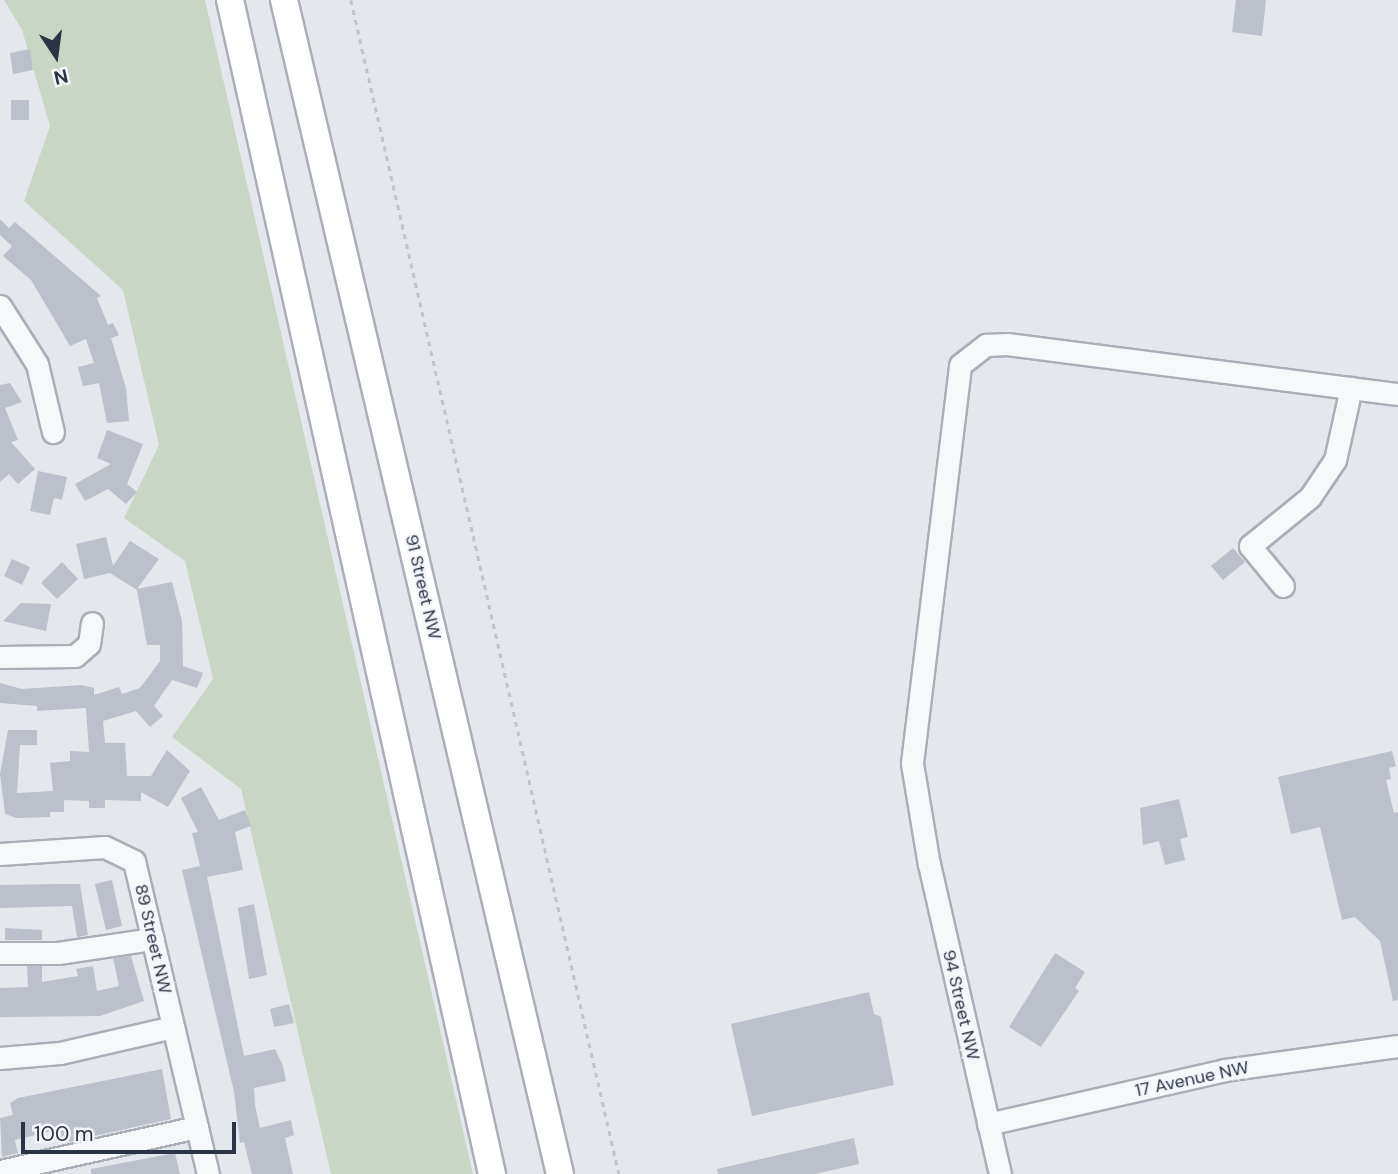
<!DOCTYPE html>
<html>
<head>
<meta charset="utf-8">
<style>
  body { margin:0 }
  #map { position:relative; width:1398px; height:1174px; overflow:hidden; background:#e4e7ec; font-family:"DM Sans",sans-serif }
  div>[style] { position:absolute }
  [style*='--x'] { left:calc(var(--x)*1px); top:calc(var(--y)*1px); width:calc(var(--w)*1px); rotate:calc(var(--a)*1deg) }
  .green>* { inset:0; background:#c9d6c5 }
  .building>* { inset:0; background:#bbc0ca }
  .path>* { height:2.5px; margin-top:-1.25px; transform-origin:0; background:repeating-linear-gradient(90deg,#c2c5cb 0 5px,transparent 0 10px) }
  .roads { filter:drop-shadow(2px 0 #a9aeb7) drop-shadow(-2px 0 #a9aeb7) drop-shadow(0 2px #a9aeb7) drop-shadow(0 -2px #a9aeb7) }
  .minor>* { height:21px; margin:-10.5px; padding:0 10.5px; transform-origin:10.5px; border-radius:10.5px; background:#f7f8fa }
  .major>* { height:26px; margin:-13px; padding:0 13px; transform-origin:13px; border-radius:13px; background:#fff }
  span { translate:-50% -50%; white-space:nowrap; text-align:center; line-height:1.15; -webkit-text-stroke:5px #f4f6f9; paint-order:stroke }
  .street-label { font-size:18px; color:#2b3445 }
  .north { position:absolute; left:21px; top:21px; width:70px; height:70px; -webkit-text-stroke:5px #f4f6f9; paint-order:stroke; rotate:167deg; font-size:19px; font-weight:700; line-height:28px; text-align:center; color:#2b3445 }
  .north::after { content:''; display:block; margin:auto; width:24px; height:32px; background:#2b3445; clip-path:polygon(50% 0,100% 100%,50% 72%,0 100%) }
  .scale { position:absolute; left:21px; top:1122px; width:215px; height:32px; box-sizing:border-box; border:4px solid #2b3445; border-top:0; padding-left:9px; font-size:21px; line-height:24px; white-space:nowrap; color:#2b3445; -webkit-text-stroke:5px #f4f6f9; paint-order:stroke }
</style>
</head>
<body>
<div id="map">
  <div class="green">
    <div style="clip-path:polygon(4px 0,205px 0,473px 1174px,331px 1174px,241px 789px,172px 737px,213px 679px,185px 561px,124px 518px,159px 445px,123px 290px,24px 201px,50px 126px,22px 30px)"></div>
  </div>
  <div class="building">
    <div style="clip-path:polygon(1236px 0,1266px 0,1262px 36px,1232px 32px)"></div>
    <div style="clip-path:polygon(30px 49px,33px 70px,13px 74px,10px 53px)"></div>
    <div style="clip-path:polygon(11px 100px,29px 100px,29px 120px,11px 120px)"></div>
    <div style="clip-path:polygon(0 219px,9px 228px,15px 222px,101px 296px,97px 298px,108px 325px,113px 323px,119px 335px,111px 338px,126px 388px,129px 421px,107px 423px,99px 383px,83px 386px,78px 367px,94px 363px,86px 339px,70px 346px,31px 280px,3px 256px,12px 246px,0 235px)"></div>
    <div style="clip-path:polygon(10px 383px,22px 402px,5px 408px,18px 440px,11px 442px,35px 469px,18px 484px,9px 474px,0 482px,0 385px)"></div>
    <div style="clip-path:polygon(107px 430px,143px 444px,127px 484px,137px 492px,126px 504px,108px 489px,85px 501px,75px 484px,111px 464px,97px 458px)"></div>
    <div style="clip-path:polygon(38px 471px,67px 477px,62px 500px,54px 498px,50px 515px,30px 511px)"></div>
    <div style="clip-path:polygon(106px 537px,113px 566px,130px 541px,159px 559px,137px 589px,172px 582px,182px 621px,183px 666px,203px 673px,197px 688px,172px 680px,154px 706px,163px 716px,150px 727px,136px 711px,103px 721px,105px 743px,125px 743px,127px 776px,151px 776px,167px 750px,190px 771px,168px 807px,141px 792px,141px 801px,105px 800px,105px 808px,89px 808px,89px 801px,64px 800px,64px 812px,50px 812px,50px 817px,17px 818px,5px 814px,0 774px,8px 730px,37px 730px,37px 745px,20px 745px,17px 793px,53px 791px,50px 763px,70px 761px,70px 751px,89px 752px,86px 708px,37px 711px,37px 706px,0 703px,0 683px,22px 689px,81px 685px,94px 688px,94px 695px,119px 687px,122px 694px,140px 688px,160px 661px,160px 645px,147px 645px,137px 590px,110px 573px,84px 579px,76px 544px)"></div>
    <div style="clip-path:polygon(1233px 548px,1245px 562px,1223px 580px,1211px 566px)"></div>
    <div style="clip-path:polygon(12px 559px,30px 567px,22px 585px,4px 576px)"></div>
    <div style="clip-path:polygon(62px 562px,78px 579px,57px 599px,41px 583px)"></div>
    <div style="clip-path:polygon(21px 603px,51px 604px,46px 631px,3px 621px)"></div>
    <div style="clip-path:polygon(1392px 751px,1396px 766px,1389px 768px,1391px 779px,1386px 780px,1394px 813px,1398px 812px,1398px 1000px,1393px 1001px,1380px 941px,1355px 917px,1342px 920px,1320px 827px,1291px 834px,1278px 777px)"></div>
    <div style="clip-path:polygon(201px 787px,219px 820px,245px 810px,251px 826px,235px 832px,243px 870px,207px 877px,244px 1056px,275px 1049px,283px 1066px,286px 1081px,254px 1088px,255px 1105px,260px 1128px,291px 1120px,294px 1135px,285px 1138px,293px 1174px,252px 1174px,244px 1142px,240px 1143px,234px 1092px,182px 870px,200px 866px,192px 833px,198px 832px,181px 798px)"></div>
    <div style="clip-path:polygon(1179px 799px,1188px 837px,1180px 839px,1185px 860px,1165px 865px,1159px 841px,1143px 845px,1140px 808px)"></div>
    <div style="clip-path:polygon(112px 880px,122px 926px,106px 930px,95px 884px)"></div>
    <div style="clip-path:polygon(57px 884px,80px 884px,88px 935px,77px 937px,72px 906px,0 908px,0 885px)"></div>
    <div style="clip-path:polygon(254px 904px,267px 975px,249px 979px,238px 908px)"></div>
    <div style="clip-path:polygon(5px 928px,42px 930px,42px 940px,5px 940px)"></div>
    <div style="clip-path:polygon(1055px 953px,1085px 972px,1075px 988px,1079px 991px,1041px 1047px,1009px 1027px)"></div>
    <div style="clip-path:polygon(131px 956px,144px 1001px,100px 1016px,0 1017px,0 988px,28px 987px,27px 966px,42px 966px,42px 982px,78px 976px,76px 969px,93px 966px,97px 991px,119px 986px,113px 958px)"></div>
    <div style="clip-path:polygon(869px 992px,874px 1014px,881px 1017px,894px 1085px,752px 1116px,731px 1024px)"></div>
    <div style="clip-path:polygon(289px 1004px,294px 1023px,274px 1027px,270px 1009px)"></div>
    <div style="clip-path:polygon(162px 1069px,171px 1119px,63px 1143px,60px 1129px,15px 1140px,18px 1153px,2px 1157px,0 1118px,13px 1115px,10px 1103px,18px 1098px)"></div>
    <div style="clip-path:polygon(854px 1138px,859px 1164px,815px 1174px,718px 1174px,717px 1169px)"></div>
    <div style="clip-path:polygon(175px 1153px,180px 1174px,91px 1174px,91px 1169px)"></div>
  </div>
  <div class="path">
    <div style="--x:351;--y:0;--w:1204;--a:77.14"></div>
  </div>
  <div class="roads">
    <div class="minor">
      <div style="--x:0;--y:306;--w:69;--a:57.5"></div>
      <div style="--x:37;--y:364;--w:70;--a:76.8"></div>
      <div style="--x:1283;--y:586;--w:52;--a:-129.5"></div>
      <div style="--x:1250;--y:546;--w:77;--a:-39.2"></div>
      <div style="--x:1310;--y:497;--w:45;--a:-56"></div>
      <div style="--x:1335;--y:460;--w:74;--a:-77.5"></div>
      <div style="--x:0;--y:657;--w:75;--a:-0.8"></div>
      <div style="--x:75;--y:656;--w:18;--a:-41"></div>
      <div style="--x:89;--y:644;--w:21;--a:-82"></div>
      <div style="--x:0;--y:854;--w:105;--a:-3.8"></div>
      <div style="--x:105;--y:847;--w:32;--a:26"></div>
      <div style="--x:134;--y:861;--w:322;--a:76.7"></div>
      <div style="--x:0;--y:953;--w:58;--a:0"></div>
      <div style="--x:58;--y:953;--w:96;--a:-8.4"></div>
      <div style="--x:0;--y:1058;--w:60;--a:-4.8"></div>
      <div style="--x:60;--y:1053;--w:116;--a:-13"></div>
      <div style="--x:988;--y:1124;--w:243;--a:-12.8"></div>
      <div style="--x:1225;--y:1070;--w:175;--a:-7.9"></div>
      <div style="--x:0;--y:1171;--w:202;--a:-12.6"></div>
      <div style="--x:1000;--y:1174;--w:317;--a:-102.9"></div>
      <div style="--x:929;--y:865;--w:103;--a:-99.5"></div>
      <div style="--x:912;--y:763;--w:401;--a:-83.1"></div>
      <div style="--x:960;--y:365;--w:33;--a:-38"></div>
      <div style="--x:986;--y:345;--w:21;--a:-3"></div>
      <div style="--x:1007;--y:344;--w:394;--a:7.3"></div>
    </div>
    <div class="major">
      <div style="--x:230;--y:0;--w:1203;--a:77.42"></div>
      <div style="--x:284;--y:0;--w:1206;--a:76.77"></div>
    </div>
  </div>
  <div class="street-label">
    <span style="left:423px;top:587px;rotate:77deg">91 Street NW</span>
    <span style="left:153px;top:939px;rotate:77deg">89 Street NW</span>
    <span style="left:961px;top:1005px;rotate:77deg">94 Street NW</span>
    <span style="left:1192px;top:1079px;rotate:-12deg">17 Avenue NW</span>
  </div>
  <div class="north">N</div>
  <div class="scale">100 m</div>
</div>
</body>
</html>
